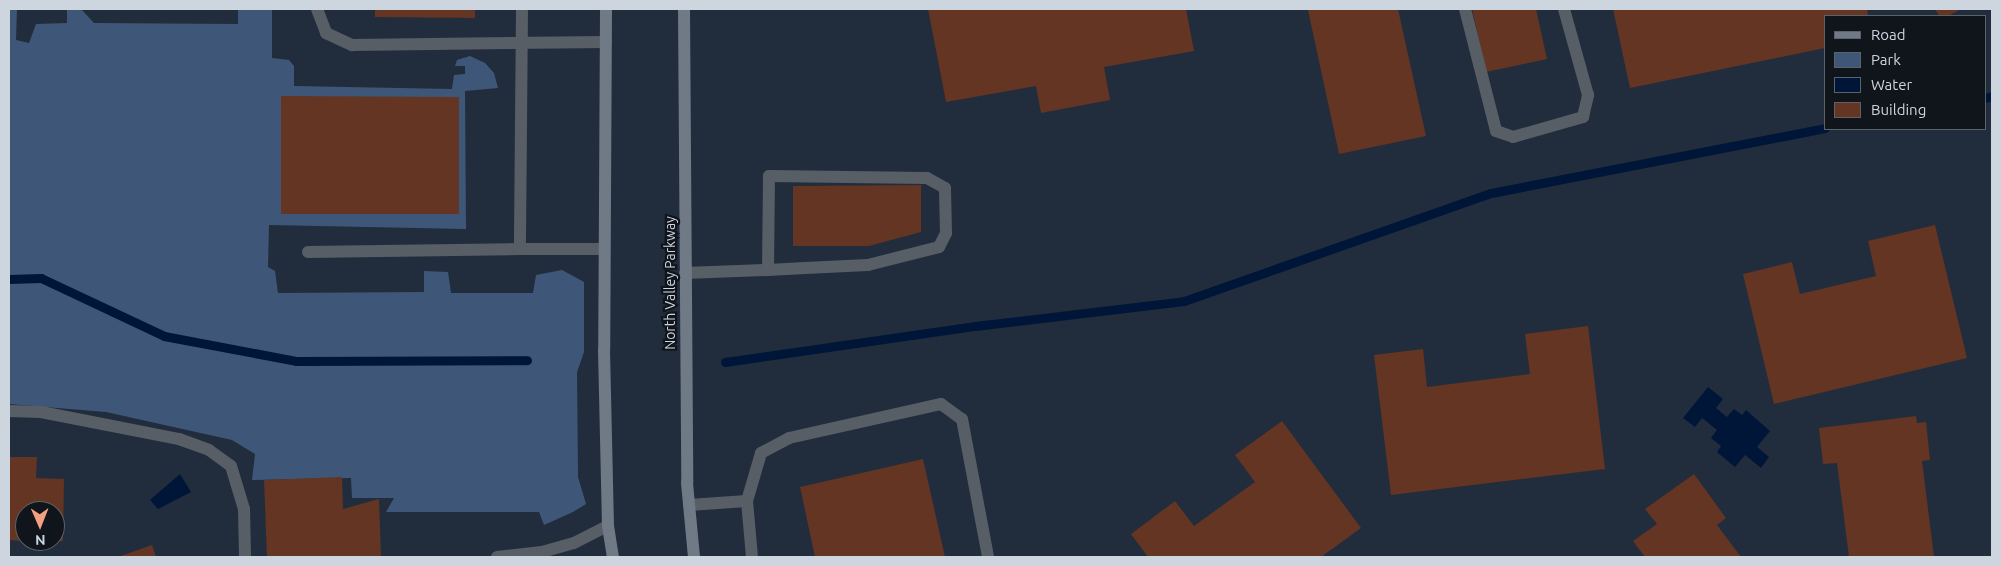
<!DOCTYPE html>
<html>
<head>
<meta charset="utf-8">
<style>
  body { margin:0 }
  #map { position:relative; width:2001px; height:566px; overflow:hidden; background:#212d3d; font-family:Ubuntu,sans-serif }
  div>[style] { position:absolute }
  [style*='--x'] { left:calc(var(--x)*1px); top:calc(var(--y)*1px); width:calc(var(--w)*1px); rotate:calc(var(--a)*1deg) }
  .green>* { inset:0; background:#3e5778 }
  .water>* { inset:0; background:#001638 }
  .stream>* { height:9px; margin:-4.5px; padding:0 4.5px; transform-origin:4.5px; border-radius:4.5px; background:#001638 }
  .building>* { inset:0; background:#633522 }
  .service>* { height:12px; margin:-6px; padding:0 6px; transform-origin:6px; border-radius:6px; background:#585e66 }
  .secondary>* { height:12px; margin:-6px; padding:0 6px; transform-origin:6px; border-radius:6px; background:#707986 }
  span { translate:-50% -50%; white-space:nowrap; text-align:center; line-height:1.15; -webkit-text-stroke:4.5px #10151c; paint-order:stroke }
  .street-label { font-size:14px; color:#cdd5df }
  .frame { position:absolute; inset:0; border:10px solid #cdd5df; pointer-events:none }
  .legend { position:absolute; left:1824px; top:15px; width:162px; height:115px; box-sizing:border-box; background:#10151c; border:1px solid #5c626a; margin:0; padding:6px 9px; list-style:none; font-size:15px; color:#cdd5df }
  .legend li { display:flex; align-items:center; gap:10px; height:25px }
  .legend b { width:25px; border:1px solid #5c626a }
  .north { position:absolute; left:15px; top:501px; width:50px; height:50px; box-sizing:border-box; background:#10151c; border:1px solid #5c626a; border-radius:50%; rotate:179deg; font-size:14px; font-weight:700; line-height:20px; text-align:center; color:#cdd5df }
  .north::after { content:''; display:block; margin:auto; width:18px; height:22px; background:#f2a07f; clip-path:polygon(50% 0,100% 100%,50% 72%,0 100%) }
</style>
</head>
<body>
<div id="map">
  <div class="green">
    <div style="clip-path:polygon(9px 9px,17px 9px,16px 40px,29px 43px,36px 24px,67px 23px,67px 9px,81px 9px,94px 23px,238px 24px,238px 9px,272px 9px,272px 58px,289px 60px,294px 66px,294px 86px,452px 89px,454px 75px,465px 74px,465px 66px,455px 66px,457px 60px,470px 56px,485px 63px,494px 73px,498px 88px,465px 91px,466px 229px,269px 225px,268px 267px,275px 271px,278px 293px,424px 292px,424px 271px,448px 272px,451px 293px,533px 293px,536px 275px,562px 270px,584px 282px,584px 352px,577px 372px,578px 477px,586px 504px,573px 512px,544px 525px,539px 512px,386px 512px,394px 498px,352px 498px,351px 478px,252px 480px,255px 454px,232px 440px,106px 412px,9px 404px)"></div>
  </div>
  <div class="water">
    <div style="clip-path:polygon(1708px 387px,1723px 399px,1716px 408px,1727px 417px,1734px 409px,1742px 415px,1746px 410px,1770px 431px,1757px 447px,1769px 457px,1761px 468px,1745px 455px,1735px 467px,1717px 452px,1721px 446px,1711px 438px,1717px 430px,1702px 418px,1695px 427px,1683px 418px)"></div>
    <div style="clip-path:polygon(180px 474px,191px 492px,158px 509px,150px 500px)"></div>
  </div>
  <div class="stream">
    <div style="--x:1985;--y:98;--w:7;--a:-16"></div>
    <div style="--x:9;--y:279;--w:32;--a:-2"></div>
    <div style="--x:41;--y:278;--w:136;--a:25.2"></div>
    <div style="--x:164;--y:336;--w:134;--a:10.7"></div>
    <div style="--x:296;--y:361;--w:231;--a:-0.2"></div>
    <div style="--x:725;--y:362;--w:253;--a:-8.2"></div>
    <div style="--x:975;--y:326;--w:210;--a:-6.8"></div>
    <div style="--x:1184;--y:301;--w:325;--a:-19.4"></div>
    <div style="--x:1491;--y:193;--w:340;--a:-11"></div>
  </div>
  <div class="building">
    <div style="clip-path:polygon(375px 9px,475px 9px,475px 18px,375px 17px)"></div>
    <div style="clip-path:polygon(928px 9px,1186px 9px,1194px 51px,1104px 67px,1110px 100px,1041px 113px,1036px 86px,946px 102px)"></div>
    <div style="clip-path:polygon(1314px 9px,1398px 9px,1426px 136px,1339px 154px,1308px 10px)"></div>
    <div style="clip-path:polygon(1472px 9px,1536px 9px,1547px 59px,1486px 72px)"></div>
    <div style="clip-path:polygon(1613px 9px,1867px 9px,1868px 16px,1825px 16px,1825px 48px,1630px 88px)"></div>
    <div style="clip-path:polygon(1935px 9px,1961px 9px,1948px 16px,1939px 16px)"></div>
    <div style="clip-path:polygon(281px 96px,459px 97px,459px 214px,281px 214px)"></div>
    <div style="clip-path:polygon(921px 185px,921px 232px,869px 246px,793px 246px,793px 186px)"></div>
    <div style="clip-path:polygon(1935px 225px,1967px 358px,1774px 404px,1743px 274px,1792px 262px,1800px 294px,1876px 276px,1868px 241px)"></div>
    <div style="clip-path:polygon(1588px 326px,1605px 469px,1391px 495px,1374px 355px,1423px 349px,1427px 387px,1530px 374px,1525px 334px)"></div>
    <div style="clip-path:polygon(1916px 416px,1917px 423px,1926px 422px,1930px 460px,1922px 461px,1934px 557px,1849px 557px,1837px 463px,1823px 464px,1819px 428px)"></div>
    <div style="clip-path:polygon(1282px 421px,1361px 528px,1321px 557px,1148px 557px,1131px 534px,1175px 501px,1194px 526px,1255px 482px,1235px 455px)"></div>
    <div style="clip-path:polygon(9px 457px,37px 457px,36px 478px,64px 479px,63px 541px,55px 541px,55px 511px,25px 511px,25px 541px,9px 540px)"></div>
    <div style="clip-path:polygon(923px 459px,945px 557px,815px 557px,800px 487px)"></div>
    <div style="clip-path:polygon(1694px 474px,1726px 518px,1717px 525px,1741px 557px,1645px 557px,1633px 541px,1657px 524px,1645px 509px)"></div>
    <div style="clip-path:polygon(342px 477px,343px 509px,379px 499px,381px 557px,267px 557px,264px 480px)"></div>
    <div style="clip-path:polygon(152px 545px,156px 557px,118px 557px)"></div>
  </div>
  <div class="service">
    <div style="--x:317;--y:9;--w:26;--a:69"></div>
    <div style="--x:326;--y:33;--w:29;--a:25"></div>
    <div style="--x:352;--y:45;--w:254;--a:-0.7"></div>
    <div style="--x:522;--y:9;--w:240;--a:90.5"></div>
    <div style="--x:520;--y:249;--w:84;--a:0"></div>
    <div style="--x:1465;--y:9;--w:126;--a:75.7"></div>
    <div style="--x:1496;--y:131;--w:18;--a:19"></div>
    <div style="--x:1513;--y:137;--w:73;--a:-15.9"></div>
    <div style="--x:1583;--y:117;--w:23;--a:-77"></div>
    <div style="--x:1588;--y:95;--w:89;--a:-105.6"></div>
    <div style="--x:308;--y:252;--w:212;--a:-0.8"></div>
    <div style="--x:685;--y:273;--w:83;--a:-2.1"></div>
    <div style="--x:768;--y:270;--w:37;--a:-3"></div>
    <div style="--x:805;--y:268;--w:63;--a:-2.7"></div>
    <div style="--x:868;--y:265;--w:73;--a:-14.2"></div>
    <div style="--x:939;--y:247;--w:16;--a:-63"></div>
    <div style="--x:946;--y:233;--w:45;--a:-91.3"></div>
    <div style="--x:945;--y:188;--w:21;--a:-151"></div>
    <div style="--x:927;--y:178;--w:158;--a:-179.3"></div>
    <div style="--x:769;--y:176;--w:94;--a:90.6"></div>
    <div style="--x:9;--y:411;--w:32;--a:2"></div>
    <div style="--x:41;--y:412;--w:141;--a:11.1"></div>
    <div style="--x:179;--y:439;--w:32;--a:20"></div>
    <div style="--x:209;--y:450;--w:27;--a:36"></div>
    <div style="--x:231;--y:466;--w:45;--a:73.2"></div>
    <div style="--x:244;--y:509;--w:48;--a:88.8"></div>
    <div style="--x:747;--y:501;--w:56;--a:84.9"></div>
    <div style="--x:689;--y:505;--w:58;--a:-3.9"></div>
    <div style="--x:747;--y:501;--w:50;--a:-73.7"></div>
    <div style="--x:761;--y:453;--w:32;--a:-28"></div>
    <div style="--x:789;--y:438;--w:156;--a:-12.6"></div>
    <div style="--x:941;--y:404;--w:26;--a:36"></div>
    <div style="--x:962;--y:419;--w:140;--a:79.3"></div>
    <div style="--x:497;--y:557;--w:45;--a:-6.3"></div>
    <div style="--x:542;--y:552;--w:33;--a:-16"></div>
    <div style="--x:574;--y:543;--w:38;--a:-27"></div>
  </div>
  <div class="secondary">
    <div style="--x:606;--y:9;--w:341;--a:90.3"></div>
    <div style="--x:604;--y:350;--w:176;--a:88.7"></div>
    <div style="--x:608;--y:526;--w:31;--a:81"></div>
    <div style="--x:684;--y:9;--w:474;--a:89.6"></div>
    <div style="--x:687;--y:483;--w:74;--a:84.6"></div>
  </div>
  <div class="street-label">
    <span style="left:670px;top:283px;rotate:-90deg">North Valley Parkway</span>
  </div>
  <div class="frame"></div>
  <ul class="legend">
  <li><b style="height:6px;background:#707986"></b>Road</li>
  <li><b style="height:14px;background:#3e5778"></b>Park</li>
  <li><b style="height:14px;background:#001638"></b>Water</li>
  <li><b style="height:14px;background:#633522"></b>Building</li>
  </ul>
  <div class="north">N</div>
</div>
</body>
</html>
